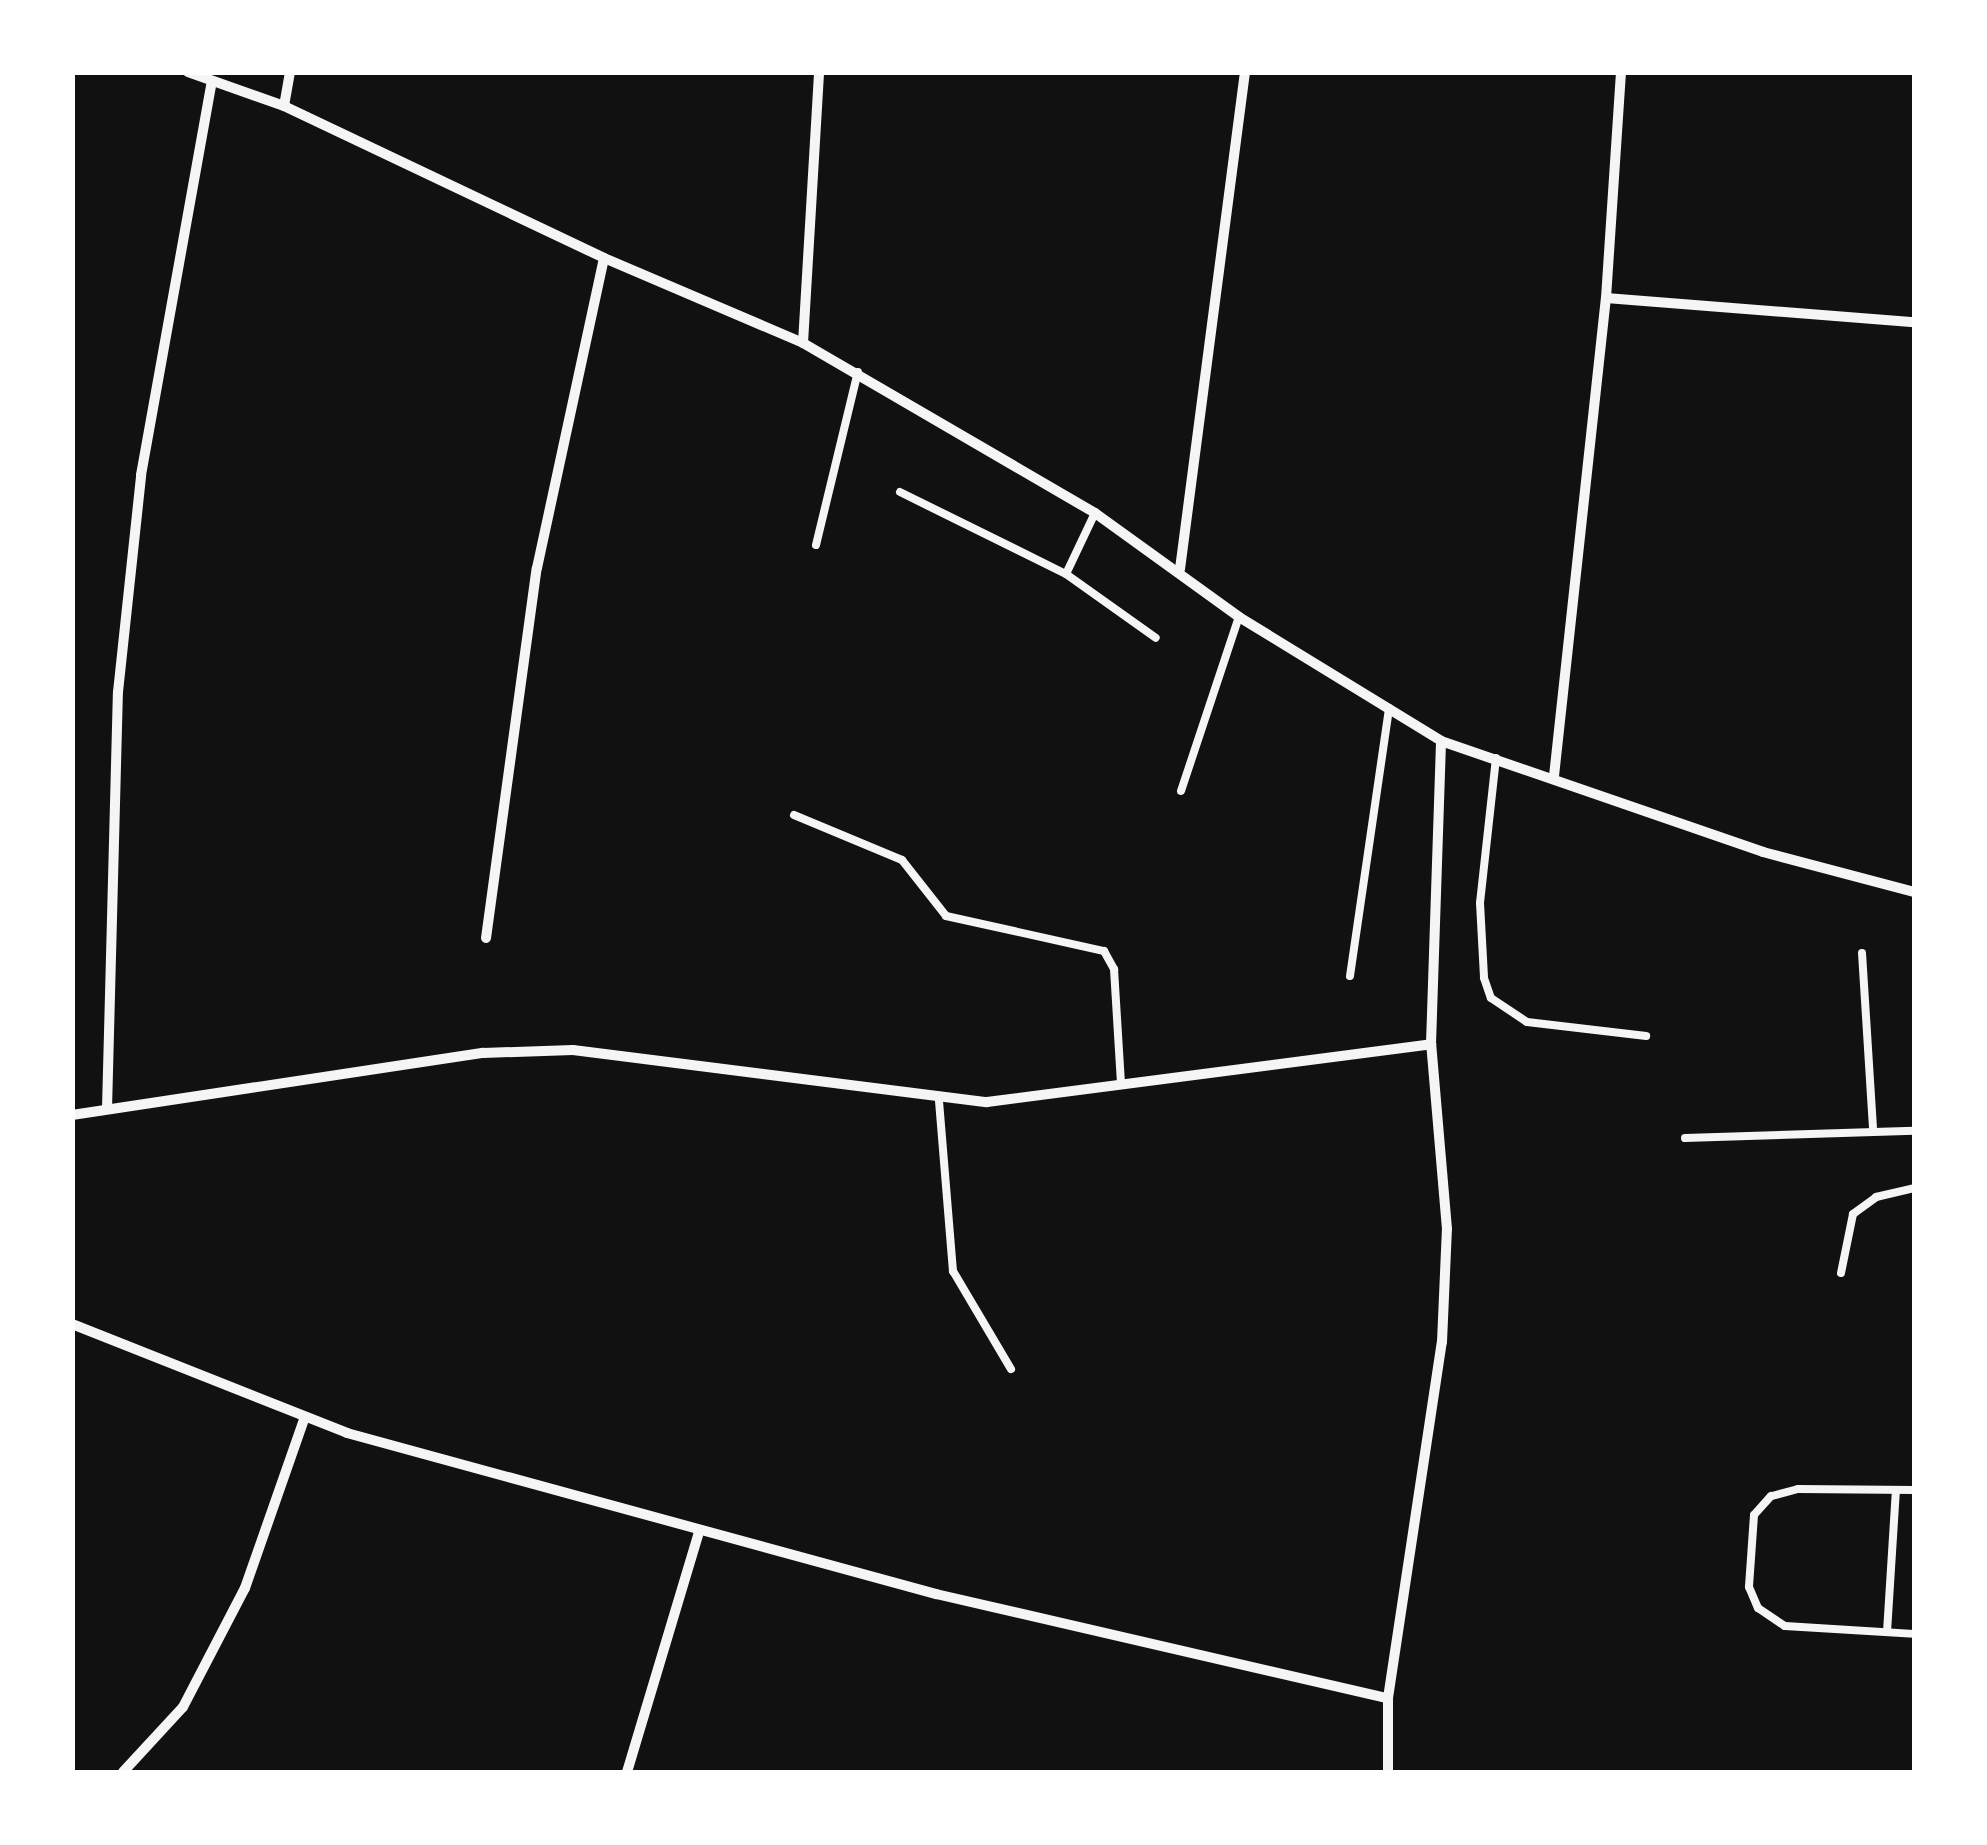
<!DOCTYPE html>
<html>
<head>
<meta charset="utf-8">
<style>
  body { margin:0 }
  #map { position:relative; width:1987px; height:1845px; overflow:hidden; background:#111; font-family:"Roboto Condensed",sans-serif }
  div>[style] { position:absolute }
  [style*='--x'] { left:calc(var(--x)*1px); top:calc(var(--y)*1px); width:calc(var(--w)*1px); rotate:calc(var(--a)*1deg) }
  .service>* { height:8px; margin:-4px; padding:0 4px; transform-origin:4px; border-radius:4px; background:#f5f5f5 }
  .minor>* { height:10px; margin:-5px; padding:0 5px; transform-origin:5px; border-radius:5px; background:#f5f5f5 }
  span { translate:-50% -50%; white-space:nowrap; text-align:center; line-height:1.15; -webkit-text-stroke:10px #fff; paint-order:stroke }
  .frame { position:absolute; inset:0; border:75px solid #fff; pointer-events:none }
</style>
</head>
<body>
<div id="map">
  <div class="service">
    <div style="--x:900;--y:492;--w:185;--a:26.3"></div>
    <div style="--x:1066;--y:574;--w:110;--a:35.4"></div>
    <div style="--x:816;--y:545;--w:178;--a:-76.4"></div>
    <div style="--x:1066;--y:574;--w:68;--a:-64.6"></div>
    <div style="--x:1496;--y:758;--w:146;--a:96.3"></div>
    <div style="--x:1480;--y:903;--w:75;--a:86.9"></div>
    <div style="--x:1484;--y:978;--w:21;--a:71"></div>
    <div style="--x:1491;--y:998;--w:43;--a:33.7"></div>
    <div style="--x:1527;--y:1022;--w:120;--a:6.7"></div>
    <div style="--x:1181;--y:791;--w:183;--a:-71.6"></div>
    <div style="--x:794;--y:815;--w:117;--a:22.6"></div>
    <div style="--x:902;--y:860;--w:71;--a:51.8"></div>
    <div style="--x:946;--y:916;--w:162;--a:12.5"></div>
    <div style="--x:1104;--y:951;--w:21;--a:61"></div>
    <div style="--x:1114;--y:969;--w:116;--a:86.5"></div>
    <div style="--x:1862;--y:953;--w:174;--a:86.4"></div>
    <div style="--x:1350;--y:976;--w:271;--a:-81.7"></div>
    <div style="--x:939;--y:1101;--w:171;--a:85.3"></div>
    <div style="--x:953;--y:1271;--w:114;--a:59.4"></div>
    <div style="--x:1685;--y:1138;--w:229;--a:-1.8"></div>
    <div style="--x:1841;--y:1273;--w:60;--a:-78.5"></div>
    <div style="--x:1853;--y:1214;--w:29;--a:-36"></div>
    <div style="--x:1876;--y:1197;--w:39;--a:-13"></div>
    <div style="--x:1914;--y:1490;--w:116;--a:-179.5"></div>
    <div style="--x:1798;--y:1489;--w:28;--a:165"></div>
    <div style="--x:1771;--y:1496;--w:25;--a:132"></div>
    <div style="--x:1754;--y:1515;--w:72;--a:94"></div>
    <div style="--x:1749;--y:1587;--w:23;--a:67"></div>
    <div style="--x:1758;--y:1608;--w:32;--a:34"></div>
    <div style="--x:1785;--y:1626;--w:129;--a:3.5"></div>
    <div style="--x:1887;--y:1632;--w:142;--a:-86.4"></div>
  </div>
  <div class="minor">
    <div style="--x:188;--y:72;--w:102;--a:19.5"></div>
    <div style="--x:284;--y:106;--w:354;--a:25.4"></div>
    <div style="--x:604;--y:258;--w:216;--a:23.1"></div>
    <div style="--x:803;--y:343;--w:338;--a:30.2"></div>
    <div style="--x:1095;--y:513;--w:178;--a:35.8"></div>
    <div style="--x:1239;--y:617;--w:237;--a:31.5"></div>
    <div style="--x:1441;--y:741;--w:341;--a:19"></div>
    <div style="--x:1763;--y:852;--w:156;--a:14.8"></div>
    <div style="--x:284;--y:106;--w:35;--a:-80"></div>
    <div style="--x:1606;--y:298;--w:309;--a:4.5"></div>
    <div style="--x:803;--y:343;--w:271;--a:-86.6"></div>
    <div style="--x:1180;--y:569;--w:501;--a:-82.55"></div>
    <div style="--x:1554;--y:776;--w:481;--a:-83.8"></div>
    <div style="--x:1606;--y:298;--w:226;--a:-86.2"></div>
    <div style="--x:486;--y:938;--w:373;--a:-82.2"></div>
    <div style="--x:537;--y:568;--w:317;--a:-77.8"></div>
    <div style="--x:107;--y:1109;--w:417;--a:-88.5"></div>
    <div style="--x:118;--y:692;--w:218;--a:-83.9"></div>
    <div style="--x:141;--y:475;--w:399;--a:-79.8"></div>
    <div style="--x:72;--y:1115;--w:416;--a:-8.6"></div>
    <div style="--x:483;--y:1053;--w:90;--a:-1.9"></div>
    <div style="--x:573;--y:1050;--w:417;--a:7.2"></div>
    <div style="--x:987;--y:1102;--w:448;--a:-7.4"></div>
    <div style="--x:72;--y:1324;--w:296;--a:21.6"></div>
    <div style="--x:347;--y:1433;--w:611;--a:15.29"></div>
    <div style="--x:936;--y:1594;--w:464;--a:13"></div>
    <div style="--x:123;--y:1772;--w:88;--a:-47.3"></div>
    <div style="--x:183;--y:1707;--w:134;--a:-62.5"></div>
    <div style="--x:245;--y:1588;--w:181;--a:-70.7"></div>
    <div style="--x:627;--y:1772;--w:251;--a:-73.3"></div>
    <div style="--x:1388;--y:1772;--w:74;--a:-90"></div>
    <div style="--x:1388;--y:1698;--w:360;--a:-81.4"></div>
    <div style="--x:1442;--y:1342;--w:113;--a:-87.5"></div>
    <div style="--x:1447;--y:1229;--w:186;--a:-94.9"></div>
    <div style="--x:1431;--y:1044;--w:303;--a:-88.1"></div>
  </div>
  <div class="frame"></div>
</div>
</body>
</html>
